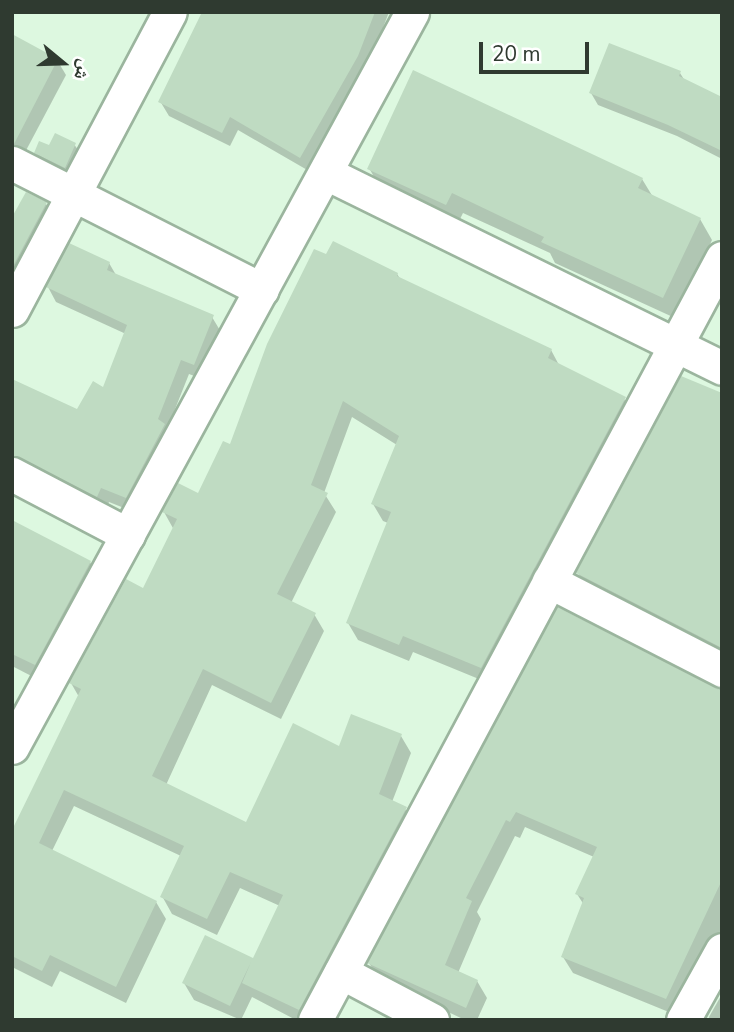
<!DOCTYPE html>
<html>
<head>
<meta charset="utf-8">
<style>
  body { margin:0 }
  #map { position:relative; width:734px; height:1032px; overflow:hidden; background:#ddf8e0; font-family:"Nunito Sans","Noto Naskh Arabic",sans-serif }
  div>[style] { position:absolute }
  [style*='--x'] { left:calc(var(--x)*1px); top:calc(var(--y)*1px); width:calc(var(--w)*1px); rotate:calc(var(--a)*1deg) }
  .shadow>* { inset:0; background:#0003 }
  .building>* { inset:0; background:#bfdbc2 }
  .roads { filter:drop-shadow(2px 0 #9bb59e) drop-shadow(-2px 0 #9bb59e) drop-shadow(0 2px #9bb59e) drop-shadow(0 -2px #9bb59e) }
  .minor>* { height:33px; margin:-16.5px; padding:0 16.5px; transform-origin:16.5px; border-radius:16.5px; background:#fff }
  span { translate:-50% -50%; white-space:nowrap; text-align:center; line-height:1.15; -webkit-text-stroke:5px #fff; paint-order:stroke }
  .frame { position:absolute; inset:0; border:14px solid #2f3a30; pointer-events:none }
  .north { position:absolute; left:28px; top:28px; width:70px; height:70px; -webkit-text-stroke:5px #fff; paint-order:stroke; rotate:109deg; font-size:19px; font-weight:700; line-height:28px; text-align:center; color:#2f3a30 }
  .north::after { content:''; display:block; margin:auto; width:24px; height:32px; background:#2f3a30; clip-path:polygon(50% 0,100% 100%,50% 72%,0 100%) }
  .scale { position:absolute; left:479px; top:42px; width:110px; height:32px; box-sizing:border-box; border:4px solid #2f3a30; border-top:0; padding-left:9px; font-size:21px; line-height:24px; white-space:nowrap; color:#2f3a30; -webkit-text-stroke:5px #fff; paint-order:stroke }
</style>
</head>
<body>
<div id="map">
  <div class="shadow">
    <div style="clip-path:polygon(204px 12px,389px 12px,366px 72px,309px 171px,238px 130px,230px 146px,169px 116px,160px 101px)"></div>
    <div style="clip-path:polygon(12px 54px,57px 60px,66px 75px,22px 158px,12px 153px)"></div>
    <div style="clip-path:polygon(680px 73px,685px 81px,722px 99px,722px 159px,677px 136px,598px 105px,591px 93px)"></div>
    <div style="clip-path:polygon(74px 144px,78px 150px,68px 173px,40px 158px,36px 153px,50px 147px)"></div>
    <div style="clip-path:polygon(369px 168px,642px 179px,653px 197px,700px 219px,712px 240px,675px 318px,555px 263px,550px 253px,463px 213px,457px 225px,381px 189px)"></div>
    <div style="clip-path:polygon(46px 204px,55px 219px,12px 299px,12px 223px)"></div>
    <div style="clip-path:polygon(109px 263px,116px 275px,212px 317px,221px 332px,202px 379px,189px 374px,134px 512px,109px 502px,106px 511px,12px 468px,12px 381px,78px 411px,104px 390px,126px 334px,56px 302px,48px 287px)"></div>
    <div style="clip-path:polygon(397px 274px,401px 280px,551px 350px,559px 365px,624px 399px,634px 416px,491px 684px,413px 652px,409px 661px,358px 640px,348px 623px,388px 523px,383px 521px,373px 504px,397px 445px,352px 417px,324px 493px,336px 512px,291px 603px,314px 614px,324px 631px,281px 719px,212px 685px,166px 785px,247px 825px,340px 748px,401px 736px,411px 753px,392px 802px,405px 809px,415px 826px,312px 1020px,296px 1020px,252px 997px,241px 1020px,194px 1000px,184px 983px,254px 960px,280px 906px,240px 888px,217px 935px,172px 914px,162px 896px,181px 856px,74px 806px,52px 851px,156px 902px,166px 919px,126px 1003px,60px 971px,52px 987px,12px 967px,12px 832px,79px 697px,71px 683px,144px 590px,174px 530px,164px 512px,198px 496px,231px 447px)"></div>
    <div style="clip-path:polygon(722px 395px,722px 659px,587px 590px,578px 573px)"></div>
    <div style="clip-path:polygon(12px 522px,90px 562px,101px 581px,45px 683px,12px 666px)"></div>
    <div style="clip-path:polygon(558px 609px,713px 689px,722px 689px,722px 952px,681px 1017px,573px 973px,563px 957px,584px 905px,577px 894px,594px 857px,525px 827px,520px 838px,515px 836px,477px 912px,481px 919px,458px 973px,477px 981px,487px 998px,477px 1020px,465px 1020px,379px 979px,369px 963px)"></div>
    <div style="clip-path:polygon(722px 994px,722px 1020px,710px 1020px,709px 1017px)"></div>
  </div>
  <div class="building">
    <div style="clip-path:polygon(202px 12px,375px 12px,358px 56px,300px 158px,230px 117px,222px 133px,158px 102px)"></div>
    <div style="clip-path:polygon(12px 34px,58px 59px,14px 144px,12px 144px)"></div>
    <div style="clip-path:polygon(609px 43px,681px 71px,679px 76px,722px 97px,722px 151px,668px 125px,589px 93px)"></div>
    <div style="clip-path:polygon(413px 70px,643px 178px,638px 188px,701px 218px,663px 298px,541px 242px,544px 237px,452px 193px,446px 205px,367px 169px)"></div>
    <div style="clip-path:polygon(55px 133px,76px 143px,65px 168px,34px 153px,39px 141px,49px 145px)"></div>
    <div style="clip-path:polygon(26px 192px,47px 202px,12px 268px,12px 217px)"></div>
    <div style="clip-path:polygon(333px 241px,398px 273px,397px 276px,552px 349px,548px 358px,626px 397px,481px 668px,403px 636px,399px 645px,346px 623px,391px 512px,371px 504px,399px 436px,343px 401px,311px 485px,328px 493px,277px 594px,316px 613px,271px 703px,203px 669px,152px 776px,246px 822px,293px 723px,339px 746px,351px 714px,402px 734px,379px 794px,407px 807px,299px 1010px,242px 983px,251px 962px,230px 1006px,182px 983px,205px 935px,253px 958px,283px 895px,230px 872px,207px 919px,160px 897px,184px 846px,64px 790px,39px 843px,157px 901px,116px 987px,50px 955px,42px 971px,12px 956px,12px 830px,81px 689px,69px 683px,126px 579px,143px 588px,177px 519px,162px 512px,178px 483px,198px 493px,223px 441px,230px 444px,267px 344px,314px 249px,326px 254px)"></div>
    <div style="clip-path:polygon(69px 243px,110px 262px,107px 270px,214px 315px,194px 365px,181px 360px,158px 419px,165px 424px,126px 498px,101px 488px,97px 497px,12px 455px,12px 379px,77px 409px,93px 381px,103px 387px,127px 325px,46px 287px)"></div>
    <div style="clip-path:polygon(681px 376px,722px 393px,722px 648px,576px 573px)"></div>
    <div style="clip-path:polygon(12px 520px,91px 561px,35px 665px,12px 654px)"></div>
    <div style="clip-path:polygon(557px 607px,722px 689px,722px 880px,666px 999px,561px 957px,584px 898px,575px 894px,597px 847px,516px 812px,510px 822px,506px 820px,466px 898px,472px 901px,445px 965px,478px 980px,466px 1008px,367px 963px)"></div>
  </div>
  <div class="roads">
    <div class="minor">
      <div style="--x:12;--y:163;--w:280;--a:26.9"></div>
      <div style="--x:326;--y:173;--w:441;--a:26.2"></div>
      <div style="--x:12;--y:310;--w:337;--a:-62.1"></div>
      <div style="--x:12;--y:474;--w:131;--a:27.7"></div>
      <div style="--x:549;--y:581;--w:195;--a:27.2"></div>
      <div style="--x:12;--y:747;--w:837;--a:-61.44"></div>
      <div style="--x:341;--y:972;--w:103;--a:27.8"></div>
      <div style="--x:315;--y:1020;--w:864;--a:-61.89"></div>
      <div style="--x:683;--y:1020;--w:80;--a:-60.9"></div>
    </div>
  </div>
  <div class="frame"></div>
  <div class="north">ش</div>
  <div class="scale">20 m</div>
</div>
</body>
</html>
